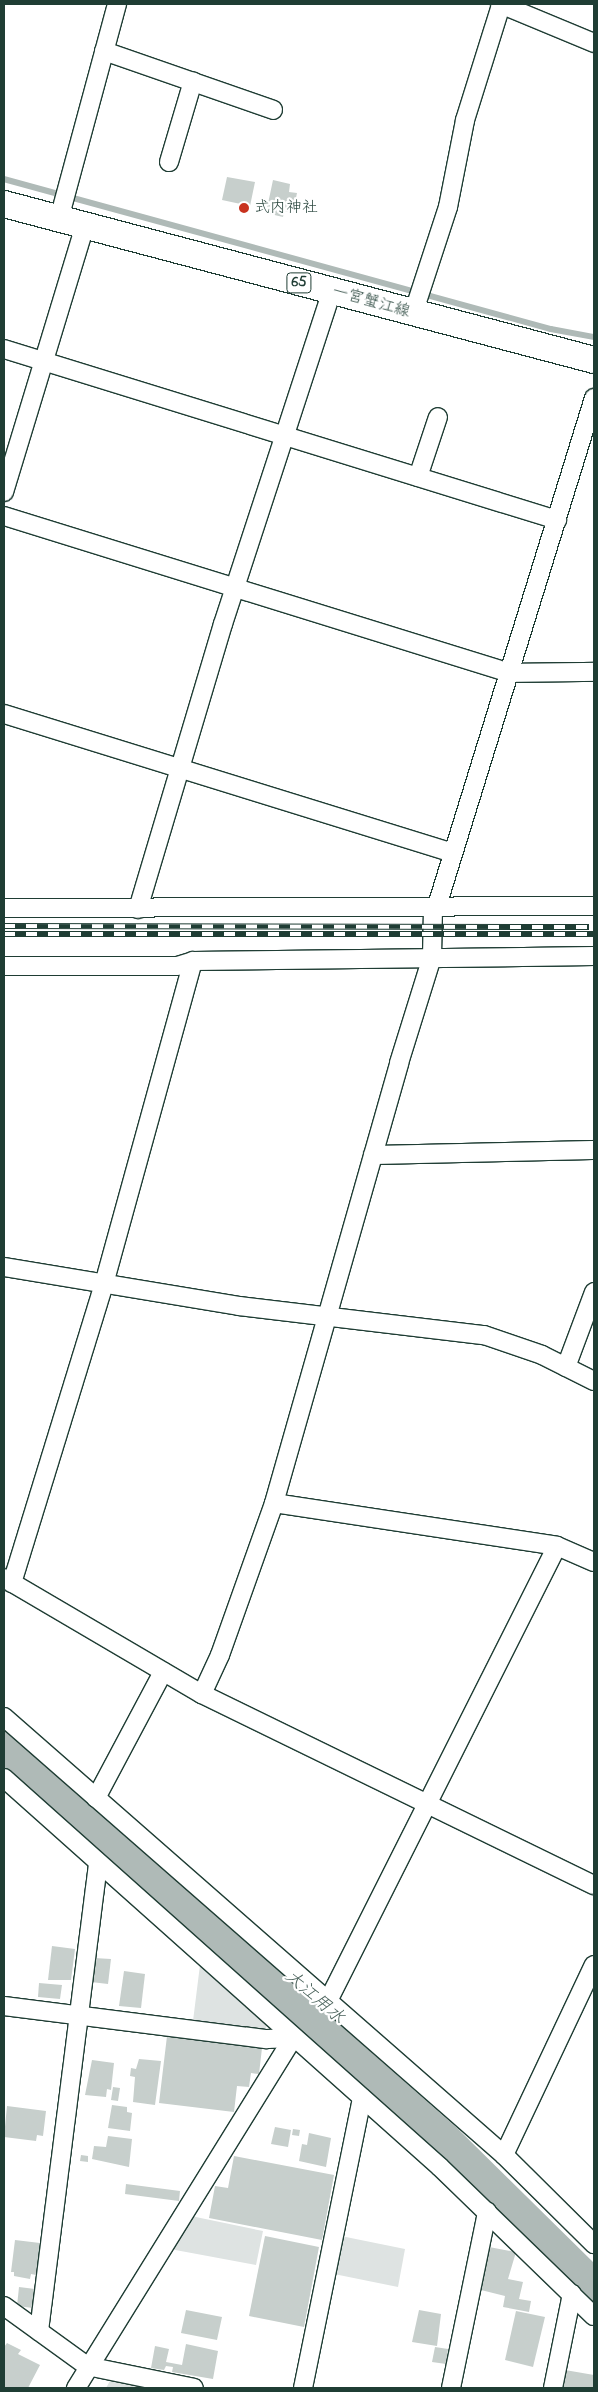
<!DOCTYPE html>
<html>
<head>
<meta charset="utf-8">
<style>
  body { margin:0 }
  #map { position:relative; width:598px; height:2392px; overflow:hidden; background:#fff; font-family:"Indie Flower","Klee One",sans-serif }
  div>[style] { position:absolute }
  [style*='--x'] { left:calc(var(--x)*1px); top:calc(var(--y)*1px); width:calc(var(--w)*1px); rotate:calc(var(--a)*1deg) }
  .green>* { inset:0; background:#dee3e2 }
  .water>* { inset:0; background:#afbab7 }
  .stream>* { height:5.5px; margin:-2.75px; padding:0 2.75px; transform-origin:2.75px; border-radius:2.75px; background:#afbab7 }
  .building>* { inset:0; background:#c7cfcc }
  .roads { filter:drop-shadow(1px 0 #1f3d34) drop-shadow(-1px 0 #1f3d34) drop-shadow(0 1px #1f3d34) drop-shadow(0 -1px #1f3d34) }
  .minor>* { height:18px; margin:-9px; padding:0 9px; transform-origin:9px; border-radius:9px; background:#fff }
  .primary>* { height:26px; margin:-13px; padding:0 13px; transform-origin:13px; border-radius:13px; background:#fff }
  .rail>* { height:5.5px; margin-top:-2.75px; transform-origin:0; background:repeating-linear-gradient(90deg,#fff 0 11px,#1f3d34 0 22px); box-sizing:border-box; border-block:1px solid #1f3d34 }
  .dots>* { width:14px; height:14px; translate:-50% -50%; box-sizing:border-box; border:2px solid #fff; border-radius:50% }
  span { translate:-50% -50%; white-space:nowrap; text-align:center; line-height:1.15; -webkit-text-stroke:4.5px #fff; paint-order:stroke }
  .shield-label span { padding:1px 4px; background:#fff; border:1px solid; border-radius:4px; -webkit-text-stroke-width:0 }
  .shield-label { font-size:15px; color:#1f3d34; font-weight:700 }
  .poi-label { font-size:16px; color:#1f3d34 }
  .left { translate:0 -50%; text-align:left }
  .street-label { font-size:16px; color:#1f3d34 }
  .water-label { font-size:18px; color:#4a625b; font-style:italic }
  .frame { position:absolute; inset:0; border:5px solid #1f3d34; pointer-events:none }
</style>
</head>
<body>
<div id="map">
  <div class="green">
    <div style="clip-path:polygon(200px 1965px,268px 2024px,264px 2031px,193px 2021px)"></div>
    <div style="clip-path:polygon(191px 2216px,263px 2231px,256px 2265px,170px 2249px)"></div>
    <div style="clip-path:polygon(341px 2236px,405px 2249px,398px 2287px,334px 2274px)"></div>
    <div style="clip-path:polygon(111px 2379px,155px 2388px,106px 2388px)"></div>
  </div>
  <div class="water">
    <div style="clip-path:polygon(4px 1728px,457px 2128px,594px 2263px,594px 2306px,447px 2161px,4px 1770px)"></div>
  </div>
  <div class="stream">
    <div style="--x:4;--y:179;--w:567;--a:15.33"></div>
    <div style="--x:551;--y:329;--w:44;--a:10.5"></div>
  </div>
  <div class="building">
    <div style="clip-path:polygon(227px 177px,255px 182px,250px 206px,222px 200px)"></div>
    <div style="clip-path:polygon(273px 180px,290px 184px,289px 192px,297px 193px,293px 213px,284px 211px,283px 217px,266px 213px)"></div>
    <div style="clip-path:polygon(52px 1946px,75px 1949px,71px 1980px,48px 1980px)"></div>
    <div style="clip-path:polygon(94px 1958px,111px 1959px,108px 1984px,91px 1982px)"></div>
    <div style="clip-path:polygon(124px 1971px,145px 1974px,141px 2008px,119px 2006px)"></div>
    <div style="clip-path:polygon(39px 1983px,62px 1985px,60px 1999px,38px 1997px)"></div>
    <div style="clip-path:polygon(167px 2036px,262px 2048px,259px 2074px,251px 2073px,249px 2087px,237px 2086px,234px 2112px,159px 2103px)"></div>
    <div style="clip-path:polygon(139px 2059px,161px 2061px,155px 2105px,133px 2102px,135px 2077px,130px 2076px,131px 2068px,136px 2069px)"></div>
    <div style="clip-path:polygon(92px 2060px,114px 2063px,111px 2090px,107px 2089px,106px 2097px,85px 2095px)"></div>
    <div style="clip-path:polygon(113px 2087px,120px 2088px,118px 2101px,111px 2100px)"></div>
    <div style="clip-path:polygon(112px 2105px,127px 2107px,127px 2112px,132px 2113px,130px 2131px,108px 2128px)"></div>
    <div style="clip-path:polygon(7px 2106px,46px 2111px,43px 2136px,37px 2135px,36px 2141px,4px 2137px)"></div>
    <div style="clip-path:polygon(275px 2127px,291px 2130px,288px 2147px,271px 2144px)"></div>
    <div style="clip-path:polygon(293px 2129px,300px 2130px,299px 2136px,292px 2135px)"></div>
    <div style="clip-path:polygon(309px 2133px,331px 2138px,326px 2167px,299px 2161px,302px 2144px,307px 2145px)"></div>
    <div style="clip-path:polygon(108px 2136px,132px 2139px,129px 2167px,92px 2159px,94px 2146px,106px 2147px)"></div>
    <div style="clip-path:polygon(81px 2155px,88px 2156px,88px 2162px,80px 2161px)"></div>
    <div style="clip-path:polygon(234px 2156px,334px 2175px,322px 2240px,209px 2218px,215px 2186px,228px 2188px)"></div>
    <div style="clip-path:polygon(126px 2184px,180px 2191px,179px 2201px,125px 2194px)"></div>
    <div style="clip-path:polygon(265px 2236px,319px 2247px,304px 2327px,249px 2316px)"></div>
    <div style="clip-path:polygon(15px 2240px,40px 2243px,36px 2275px,31px 2274px,30px 2279px,14px 2276px,14px 2272px,11px 2272px)"></div>
    <div style="clip-path:polygon(489px 2247px,516px 2252px,508px 2279px,523px 2282px,519px 2299px,531px 2301px,529px 2312px,503px 2307px,505px 2296px,481px 2290px,484px 2274px,493px 2275px,484px 2274px)"></div>
    <div style="clip-path:polygon(19px 2287px,35px 2289px,33px 2308px,17px 2306px)"></div>
    <div style="clip-path:polygon(186px 2310px,222px 2317px,217px 2340px,181px 2333px)"></div>
    <div style="clip-path:polygon(419px 2310px,441px 2314px,437px 2346px,412px 2342px)"></div>
    <div style="clip-path:polygon(516px 2311px,545px 2317px,533px 2367px,505px 2360px)"></div>
    <div style="clip-path:polygon(7px 2343px,21px 2350px,18px 2354px,40px 2365px,28px 2388px,4px 2388px,4px 2347px)"></div>
    <div style="clip-path:polygon(186px 2344px,218px 2351px,213px 2379px,172px 2372px,173px 2367px,166px 2366px,164px 2370px,151px 2368px,155px 2346px,169px 2349px,166px 2362px,182px 2365px)"></div>
    <div style="clip-path:polygon(435px 2347px,448px 2349px,446px 2364px,432px 2362px)"></div>
    <div style="clip-path:polygon(565px 2370px,594px 2375px,594px 2388px,561px 2388px)"></div>
  </div>
  <div class="roads">
    <div class="minor">
      <div style="--x:500;--y:4;--w:102;--a:22.5"></div>
      <div style="--x:104;--y:51;--w:179;--a:19.2"></div>
      <div style="--x:169;--y:162;--w:84;--a:-73.5"></div>
      <div style="--x:59;--y:219;--w:223;--a:-74.9"></div>
      <div style="--x:413;--y:314;--w:113;--a:-71.9"></div>
      <div style="--x:448;--y:207;--w:89;--a:-78.9"></div>
      <div style="--x:465;--y:120;--w:121;--a:-72.6"></div>
      <div style="--x:4;--y:349;--w:579;--a:17.18"></div>
      <div style="--x:418;--y:477;--w:63;--a:-71.6"></div>
      <div style="--x:4;--y:492;--w:278;--a:-73.1"></div>
      <div style="--x:4;--y:516;--w:530;--a:17.24"></div>
      <div style="--x:510;--y:673;--w:84;--a:-0.7"></div>
      <div style="--x:4;--y:714;--w:470;--a:17.2"></div>
      <div style="--x:4;--y:908;--w:590;--a:-0.19"></div>
      <div style="--x:138;--y:909;--w:297;--a:-73.4"></div>
      <div style="--x:223;--y:624;--w:350;--a:-71.9"></div>
      <div style="--x:436;--y:909;--w:535;--a:-72.82"></div>
      <div style="--x:4;--y:966;--w:173;--a:0"></div>
      <div style="--x:177;--y:966;--w:17;--a:-17"></div>
      <div style="--x:193;--y:961;--w:401;--a:-0.7"></div>
      <div style="--x:373;--y:1155;--w:221;--a:-1.3"></div>
      <div style="--x:4;--y:1267;--w:238;--a:9.4"></div>
      <div style="--x:239;--y:1306;--w:247;--a:6.8"></div>
      <div style="--x:484;--y:1335;--w:61;--a:19"></div>
      <div style="--x:542;--y:1355;--w:58;--a:26.6"></div>
      <div style="--x:566;--y:1367;--w:80;--a:-69.5"></div>
      <div style="--x:274;--y:1503;--w:286;--a:8.6"></div>
      <div style="--x:557;--y:1546;--w:40;--a:23.4"></div>
      <div style="--x:4;--y:1578;--w:229;--a:30.4"></div>
      <div style="--x:202;--y:1694;--w:436;--a:26"></div>
      <div style="--x:12;--y:1583;--w:313;--a:-72.9"></div>
      <div style="--x:104;--y:1284;--w:335;--a:-74.6"></div>
      <div style="--x:202;--y:1694;--w:43;--a:-65.2"></div>
      <div style="--x:220;--y:1655;--w:161;--a:-70.4"></div>
      <div style="--x:274;--y:1503;--w:457;--a:-74.1"></div>
      <div style="--x:399;--y:1063;--w:111;--a:-72.7"></div>
      <div style="--x:432;--y:957;--w:48;--a:-88.8"></div>
      <div style="--x:4;--y:1717;--w:665;--a:41.22"></div>
      <div style="--x:504;--y:2155;--w:127;--a:44.7"></div>
      <div style="--x:4;--y:1778;--w:584;--a:41.74"></div>
      <div style="--x:440;--y:2167;--w:214;--a:44.1"></div>
      <div style="--x:96;--y:1798;--w:143;--a:-62"></div>
      <div style="--x:329;--y:1999;--w:507;--a:-63.28"></div>
      <div style="--x:4;--y:2006;--w:265;--a:7.2"></div>
      <div style="--x:267;--y:2039;--w:26;--a:-2"></div>
      <div style="--x:293;--y:2038;--w:412;--a:121.8"></div>
      <div style="--x:504;--y:2155;--w:210;--a:-64.7"></div>
      <div style="--x:4;--y:2306;--w:102;--a:35.9"></div>
      <div style="--x:87;--y:2366;--w:109;--a:11.6"></div>
      <div style="--x:39;--y:2331;--w:471;--a:-82.8"></div>
      <div style="--x:303;--y:2388;--w:296;--a:-78.5"></div>
      <div style="--x:451;--y:2388;--w:180;--a:-78.4"></div>
      <div style="--x:553;--y:2388;--w:96;--a:-78.6"></div>
    </div>
    <div class="primary">
      <div style="--x:4;--y:204;--w:610;--a:14.81"></div>
    </div>
  </div>
  <div class="rail">
    <div style="--x:4;--y:926;--w:585;--a:0.1"></div>
    <div style="--x:4;--y:934;--w:590;--a:0"></div>
  </div>
  <div class="dots">
    <div style="left:244px;top:208px;background:#c8321e"></div>
  </div>
  <div class="shield-label">
    <span style="left:299px;top:283px">65</span>
  </div>
  <div class="poi-label">
    <span class="left" style="left:254px;top:208px">式内神社</span>
  </div>
  <div class="street-label">
    <span style="left:371px;top:302px;rotate:16deg">一宮蟹江線</span>
  </div>
  <div class="water-label">
    <span style="left:314px;top:1998px;rotate:41deg">大江用水</span>
  </div>
  <div class="frame"></div>
</div>
</body>
</html>
